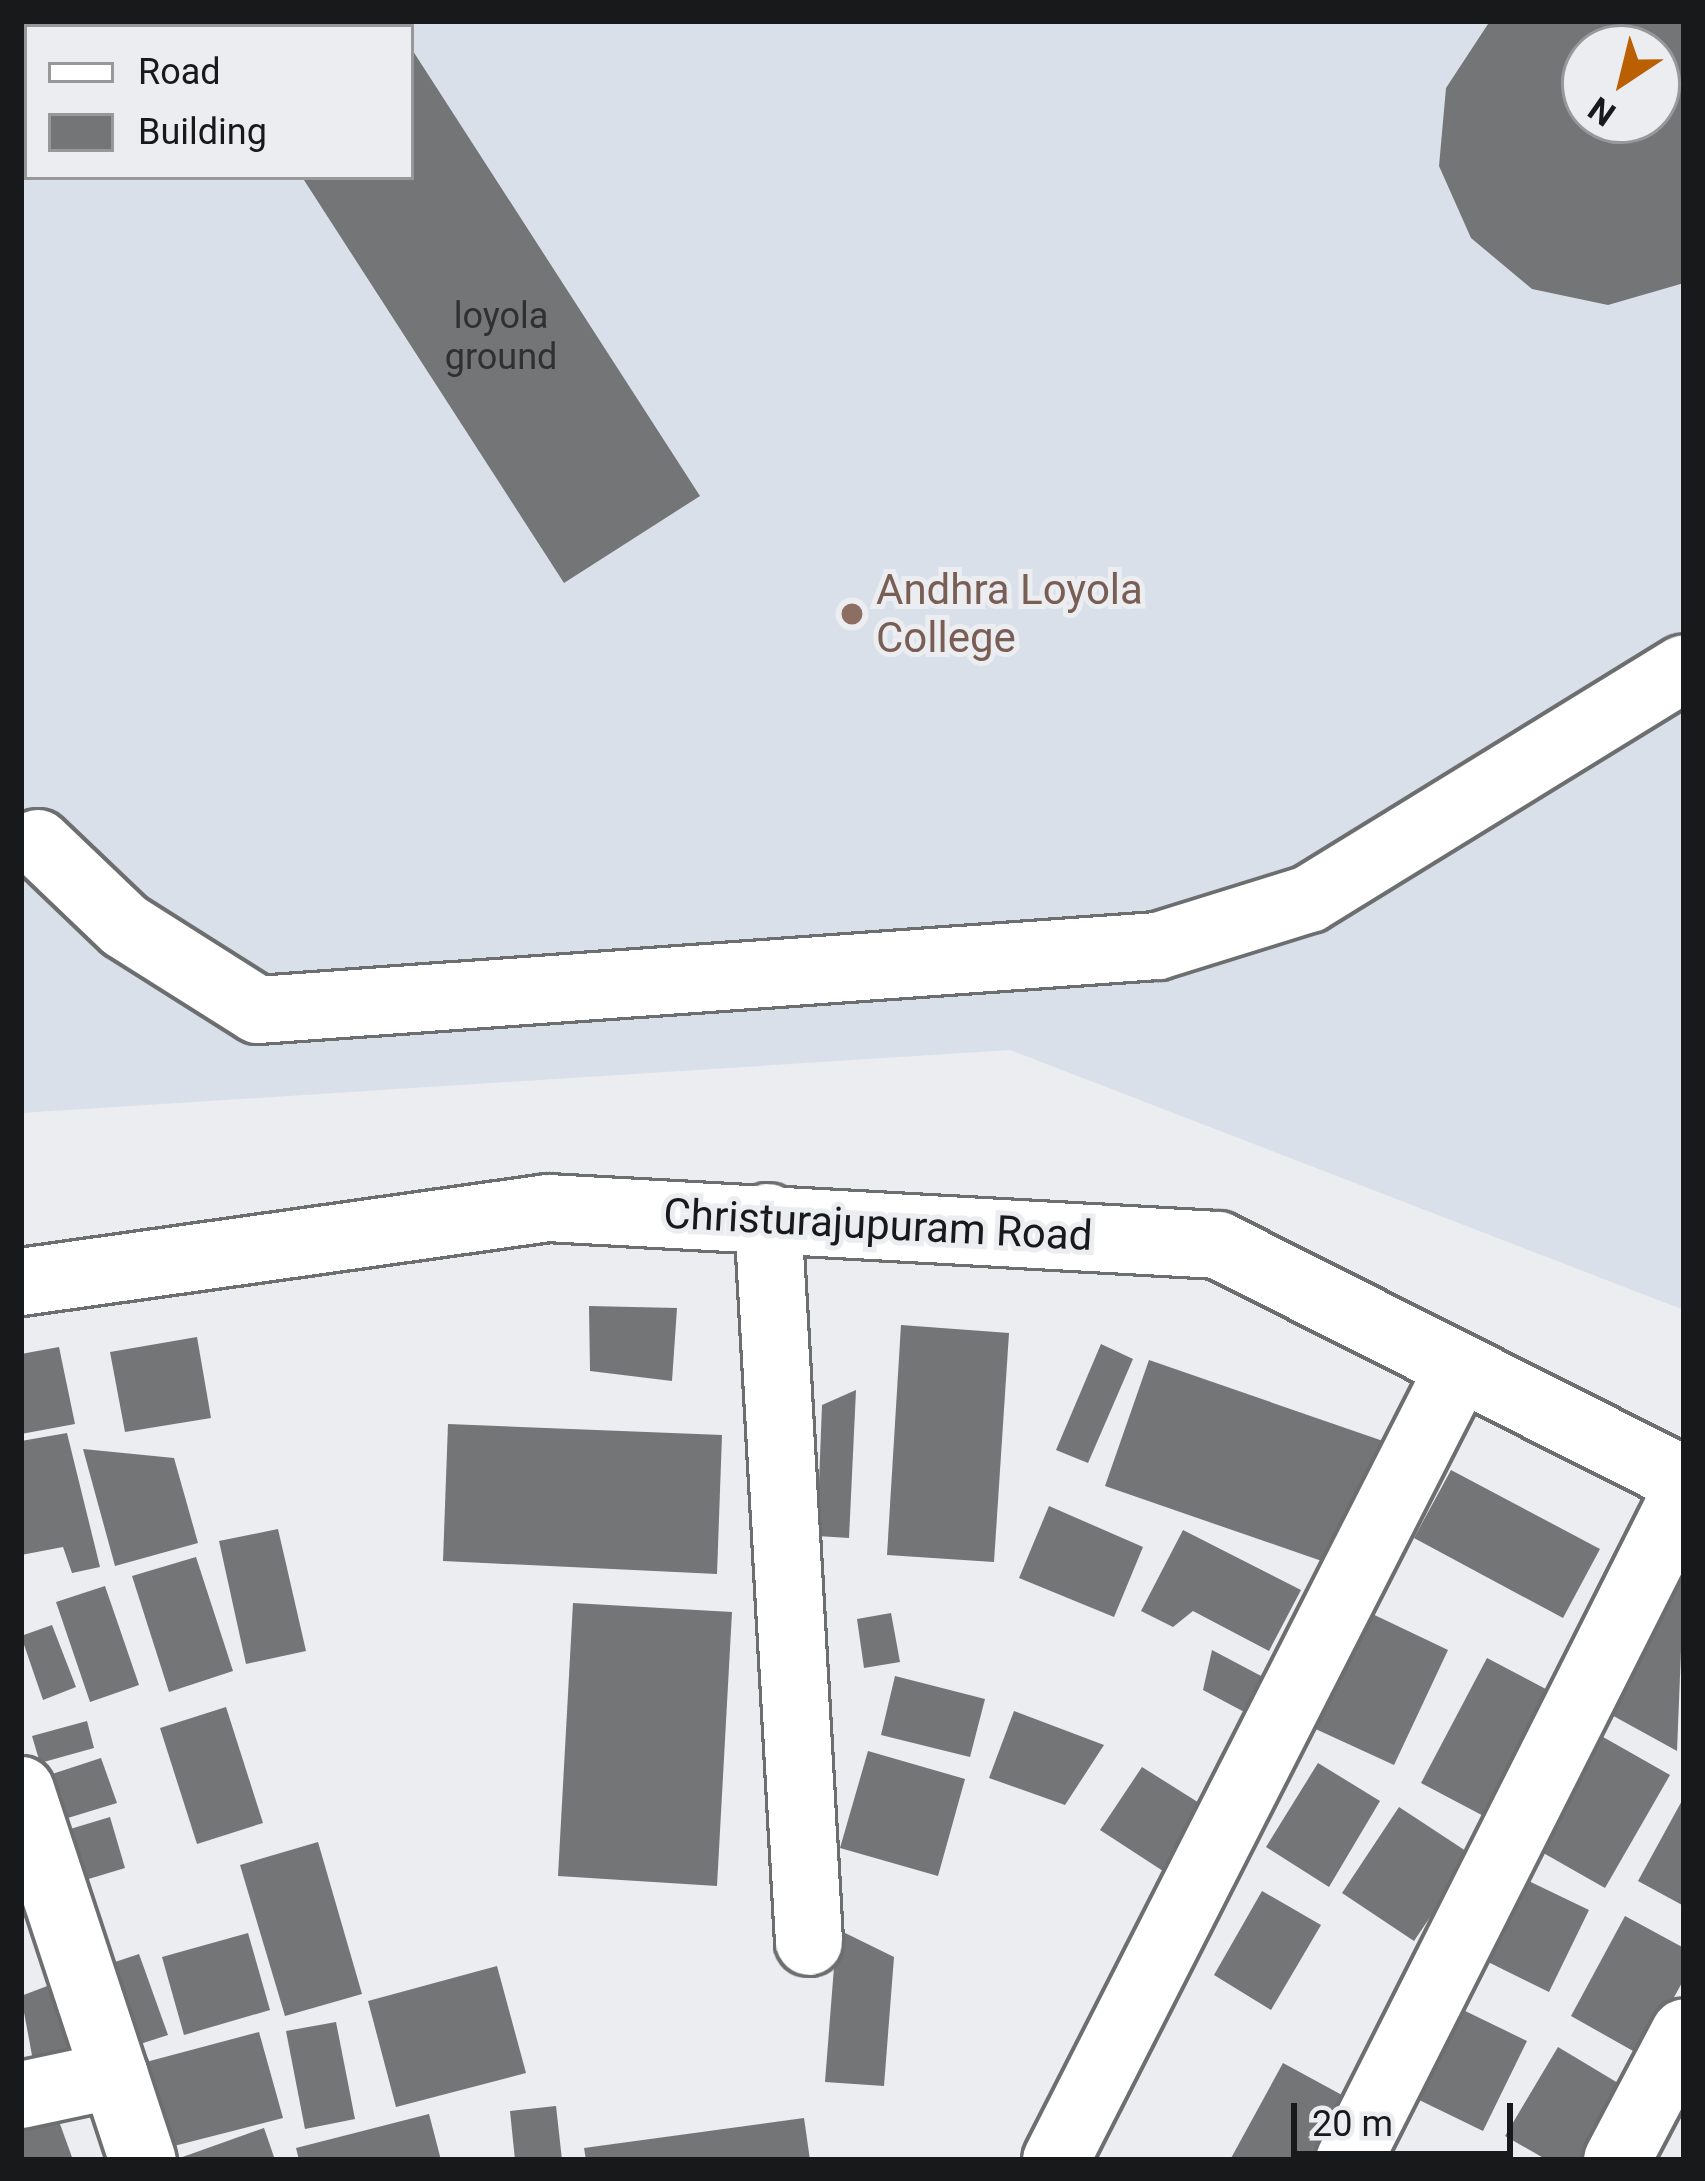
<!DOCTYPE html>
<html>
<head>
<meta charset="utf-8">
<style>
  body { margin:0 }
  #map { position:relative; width:1705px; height:2181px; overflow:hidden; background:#ebedf0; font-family:Roboto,sans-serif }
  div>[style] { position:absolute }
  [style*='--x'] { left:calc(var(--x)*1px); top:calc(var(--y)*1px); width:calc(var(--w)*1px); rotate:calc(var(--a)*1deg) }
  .built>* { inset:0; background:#dae0e9 }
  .building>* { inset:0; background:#737577 }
  .roads { filter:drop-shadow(3px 0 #6c6e70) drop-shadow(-3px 0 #6c6e70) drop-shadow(0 3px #6c6e70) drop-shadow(0 -3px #6c6e70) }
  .minor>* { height:66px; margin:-33px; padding:0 33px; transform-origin:33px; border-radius:33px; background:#fff }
  .dots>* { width:33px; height:33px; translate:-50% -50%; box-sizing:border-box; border:6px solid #ebedf0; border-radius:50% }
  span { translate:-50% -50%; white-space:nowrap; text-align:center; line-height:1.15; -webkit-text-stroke:10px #ebedf0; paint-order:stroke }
  .number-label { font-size:36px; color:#2f3031 }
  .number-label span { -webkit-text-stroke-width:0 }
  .education-label { font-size:42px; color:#785e54 }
  .left { translate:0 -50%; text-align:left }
  .street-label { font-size:42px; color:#18191a }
  .frame { position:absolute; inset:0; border:24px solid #18191a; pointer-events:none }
  .legend { position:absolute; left:24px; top:24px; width:390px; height:156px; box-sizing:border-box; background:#ebedf0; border:3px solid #97989a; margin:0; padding:15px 21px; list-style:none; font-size:36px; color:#18191a }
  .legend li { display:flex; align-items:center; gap:24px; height:60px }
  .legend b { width:60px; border:3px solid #97989a }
  .north { position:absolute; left:1561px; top:24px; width:120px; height:120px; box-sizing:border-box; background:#ebedf0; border:3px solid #97989a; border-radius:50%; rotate:215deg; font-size:33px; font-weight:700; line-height:48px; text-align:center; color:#18191a }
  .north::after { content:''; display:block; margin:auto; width:42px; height:54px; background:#ba5f02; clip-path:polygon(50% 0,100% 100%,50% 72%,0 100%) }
  .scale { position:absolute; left:1291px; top:2103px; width:222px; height:54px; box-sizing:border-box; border:6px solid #18191a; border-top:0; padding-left:15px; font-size:36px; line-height:42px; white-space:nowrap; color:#18191a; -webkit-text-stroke:9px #ebedf0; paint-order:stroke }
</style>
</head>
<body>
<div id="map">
  <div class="built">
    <div style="clip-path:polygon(evenodd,21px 21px,1684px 21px,1684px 1310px,1010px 1050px,21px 1113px,21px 21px,27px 27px,411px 27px,411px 177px,27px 177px,27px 27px,21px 21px,1585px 48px,1657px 48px,1657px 120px,1585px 120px,1585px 48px)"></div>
  </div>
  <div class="building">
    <div style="clip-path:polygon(201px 21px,393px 21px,397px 27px,205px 27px)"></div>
    <div style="clip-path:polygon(evenodd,1490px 21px,1684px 21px,1684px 283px,1608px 305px,1532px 289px,1471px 238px,1439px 166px,1446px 88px,1490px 21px,1585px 48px,1657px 48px,1657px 120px,1585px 120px,1585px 48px)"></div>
    <div style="clip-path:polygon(411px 48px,700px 496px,564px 583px,302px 177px,411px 177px)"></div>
    <div style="clip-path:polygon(589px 1306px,677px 1308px,672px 1381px,590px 1371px)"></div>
    <div style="clip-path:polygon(901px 1325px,1009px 1333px,994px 1562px,887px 1555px)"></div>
    <div style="clip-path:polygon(197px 1337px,211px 1418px,125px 1432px,110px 1352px)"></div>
    <div style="clip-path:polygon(1101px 1344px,1133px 1359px,1088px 1463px,1056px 1450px)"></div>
    <div style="clip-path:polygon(59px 1347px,75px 1424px,21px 1434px,21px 1354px)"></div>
    <div style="clip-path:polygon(1149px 1360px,1383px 1441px,1339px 1567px,1105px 1486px)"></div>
    <div style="clip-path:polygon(856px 1390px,849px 1538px,817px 1536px,822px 1405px)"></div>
    <div style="clip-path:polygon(448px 1424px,722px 1435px,717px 1574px,443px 1561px)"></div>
    <div style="clip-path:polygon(67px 1433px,100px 1567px,72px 1573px,63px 1547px,21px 1555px,21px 1441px)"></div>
    <div style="clip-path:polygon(83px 1449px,174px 1458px,198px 1543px,115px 1566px)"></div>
    <div style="clip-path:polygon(1451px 1470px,1600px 1549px,1563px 1618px,1414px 1538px)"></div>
    <div style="clip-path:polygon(1049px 1506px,1143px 1547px,1114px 1617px,1019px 1578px)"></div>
    <div style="clip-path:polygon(278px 1529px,306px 1651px,246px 1664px,219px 1541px)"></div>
    <div style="clip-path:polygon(1183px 1530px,1301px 1590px,1269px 1651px,1193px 1611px,1173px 1627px,1141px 1611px)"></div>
    <div style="clip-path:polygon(196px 1557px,233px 1671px,169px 1692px,132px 1576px)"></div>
    <div style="clip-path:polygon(1673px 1570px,1684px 1576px,1677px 1751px,1599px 1708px)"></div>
    <div style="clip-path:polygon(105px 1586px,139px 1685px,90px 1702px,56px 1602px)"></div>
    <div style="clip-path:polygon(573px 1603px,732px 1612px,717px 1886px,558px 1876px)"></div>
    <div style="clip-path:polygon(1364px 1610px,1448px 1650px,1394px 1765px,1309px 1726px)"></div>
    <div style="clip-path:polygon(891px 1613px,900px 1662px,864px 1668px,857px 1619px)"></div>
    <div style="clip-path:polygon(52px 1625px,76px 1687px,43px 1700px,21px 1636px)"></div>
    <div style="clip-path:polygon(1212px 1650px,1280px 1686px,1263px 1722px,1203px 1690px)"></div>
    <div style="clip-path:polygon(1487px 1658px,1559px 1696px,1493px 1821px,1421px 1783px)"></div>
    <div style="clip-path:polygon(895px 1676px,985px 1699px,970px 1757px,881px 1735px)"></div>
    <div style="clip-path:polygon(226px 1707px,263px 1823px,197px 1844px,160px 1728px)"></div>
    <div style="clip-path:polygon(1014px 1711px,1104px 1745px,1065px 1805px,989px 1778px)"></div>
    <div style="clip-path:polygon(87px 1721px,94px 1748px,40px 1763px,32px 1736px)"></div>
    <div style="clip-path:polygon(1589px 1729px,1670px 1775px,1605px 1888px,1524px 1842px)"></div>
    <div style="clip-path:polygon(868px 1751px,965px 1779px,938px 1876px,840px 1848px)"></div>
    <div style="clip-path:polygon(101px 1758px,117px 1803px,58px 1821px,43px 1777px)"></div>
    <div style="clip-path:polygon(1318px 1763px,1380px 1801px,1329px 1887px,1266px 1847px)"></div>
    <div style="clip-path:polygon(1142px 1767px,1204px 1806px,1163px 1871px,1100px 1830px)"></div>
    <div style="clip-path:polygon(1684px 1797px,1684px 1906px,1638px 1881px)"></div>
    <div style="clip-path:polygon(1399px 1807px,1472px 1855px,1414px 1941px,1342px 1893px)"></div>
    <div style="clip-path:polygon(110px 1817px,125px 1868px,72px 1884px,57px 1833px)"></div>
    <div style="clip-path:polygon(318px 1842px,362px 1994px,285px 2016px,240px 1865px)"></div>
    <div style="clip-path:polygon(1518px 1876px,1589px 1910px,1549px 1992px,1478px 1957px)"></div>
    <div style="clip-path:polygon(1262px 1891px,1321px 1925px,1271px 2010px,1214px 1975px)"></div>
    <div style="clip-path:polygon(1625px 1916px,1684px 1948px,1684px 1979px,1642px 2056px,1571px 2016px)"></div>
    <div style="clip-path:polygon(837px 1929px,894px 1957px,884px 2086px,825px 2082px)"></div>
    <div style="clip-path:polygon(248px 1933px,270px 2010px,184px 2035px,162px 1957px)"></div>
    <div style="clip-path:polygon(139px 1954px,168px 2035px,134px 2046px,106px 1965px)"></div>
    <div style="clip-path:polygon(497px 1966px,526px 2073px,396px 2107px,368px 2001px)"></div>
    <div style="clip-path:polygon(63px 1980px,88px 2045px,34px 2066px,21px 1996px)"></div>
    <div style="clip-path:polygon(1457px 2007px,1527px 2041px,1483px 2131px,1413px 2097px)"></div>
    <div style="clip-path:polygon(336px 2022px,355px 2119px,305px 2129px,286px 2031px)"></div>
    <div style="clip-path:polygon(259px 2032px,283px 2118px,170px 2147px,146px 2062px)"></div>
    <div style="clip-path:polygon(1558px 2047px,1628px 2089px,1586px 2160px,1547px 2160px,1505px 2136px)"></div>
    <div style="clip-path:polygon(1283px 2063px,1353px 2101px,1322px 2160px,1230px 2160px)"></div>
    <div style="clip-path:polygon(51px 2099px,73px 2160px,21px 2160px,21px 2109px)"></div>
    <div style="clip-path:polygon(556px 2106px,562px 2160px,515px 2160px,510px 2111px)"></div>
    <div style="clip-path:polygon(429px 2114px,441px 2160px,299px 2160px,296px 2148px)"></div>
    <div style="clip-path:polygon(804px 2118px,810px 2160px,586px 2160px,584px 2148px)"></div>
    <div style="clip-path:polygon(264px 2128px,275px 2160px,177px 2160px,177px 2159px)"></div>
  </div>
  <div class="roads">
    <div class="minor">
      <div style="--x:38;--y:843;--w:120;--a:43.7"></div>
      <div style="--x:125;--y:926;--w:157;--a:32.3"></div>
      <div style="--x:258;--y:1010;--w:902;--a:-4.07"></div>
      <div style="--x:1158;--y:946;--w:158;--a:-17.3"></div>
      <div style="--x:1309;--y:899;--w:440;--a:-31.6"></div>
      <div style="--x:768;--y:1217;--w:726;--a:86.76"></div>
      <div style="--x:21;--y:1282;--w:532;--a:-7.99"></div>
      <div style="--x:548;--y:1208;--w:671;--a:3.16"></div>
      <div style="--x:1218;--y:1245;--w:522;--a:26.76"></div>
      <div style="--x:21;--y:1790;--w:390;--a:71.8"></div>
      <div style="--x:21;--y:2095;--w:96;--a:-12"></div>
      <div style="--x:1056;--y:2160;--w:889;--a:-63.03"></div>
      <div style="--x:1349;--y:2160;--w:745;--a:-63.26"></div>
      <div style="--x:1617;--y:2160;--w:144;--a:-62.2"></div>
    </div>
  </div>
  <div class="dots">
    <div style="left:852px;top:614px;background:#8d6e63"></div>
  </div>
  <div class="number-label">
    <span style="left:501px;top:337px">loyola<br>ground</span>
  </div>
  <div class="education-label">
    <span class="left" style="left:876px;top:614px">Andhra Loyola<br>College</span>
  </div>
  <div class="street-label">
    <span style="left:878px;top:1225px;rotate:3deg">Christurajupuram Road</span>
  </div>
  <div class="frame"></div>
  <ul class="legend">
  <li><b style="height:15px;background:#fff"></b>Road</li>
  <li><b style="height:33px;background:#737577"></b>Building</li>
  </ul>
  <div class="north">N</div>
  <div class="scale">20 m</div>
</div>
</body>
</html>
